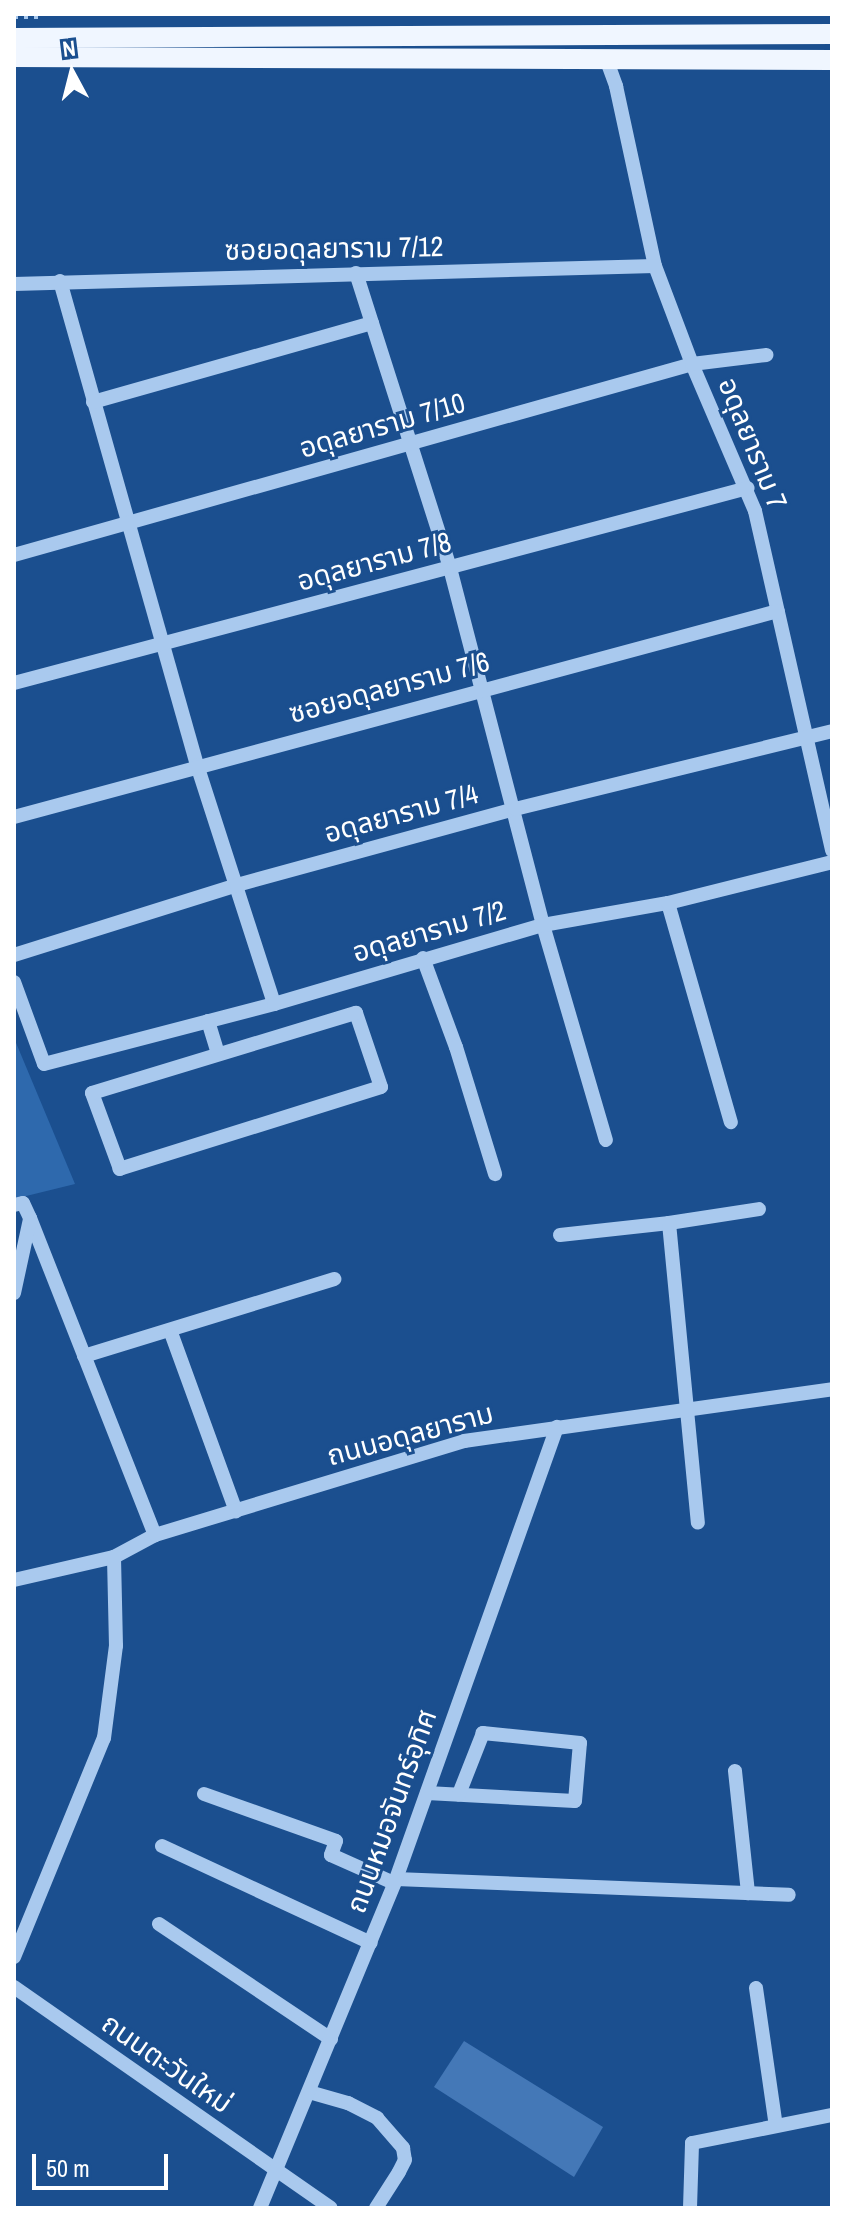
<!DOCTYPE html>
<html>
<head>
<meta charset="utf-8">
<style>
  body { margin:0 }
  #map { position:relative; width:846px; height:2222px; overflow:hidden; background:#1b4f8f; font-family:"Archivo Narrow","Noto Sans Thai",sans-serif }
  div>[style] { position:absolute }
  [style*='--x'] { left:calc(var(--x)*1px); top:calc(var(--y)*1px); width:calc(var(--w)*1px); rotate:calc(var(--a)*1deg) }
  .green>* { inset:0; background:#2e69ad }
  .building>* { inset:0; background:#4478b7 }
  .path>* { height:3px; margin-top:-1.5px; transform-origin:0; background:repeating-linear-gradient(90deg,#a9c9ee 0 4px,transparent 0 10px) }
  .minor>* { height:14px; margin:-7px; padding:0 7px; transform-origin:7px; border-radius:7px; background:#a9c9ee }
  .major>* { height:20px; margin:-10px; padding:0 10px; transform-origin:10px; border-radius:10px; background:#f0f6ff }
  span { translate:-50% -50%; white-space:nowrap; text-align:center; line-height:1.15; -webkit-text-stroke:6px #1b4f8f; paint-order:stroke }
  .street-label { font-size:28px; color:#fff }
  .frame { position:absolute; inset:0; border:16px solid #fff; pointer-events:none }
  .north { position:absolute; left:32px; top:32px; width:80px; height:80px; -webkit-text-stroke:6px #1b4f8f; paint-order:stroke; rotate:353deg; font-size:22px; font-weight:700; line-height:32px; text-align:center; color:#fff }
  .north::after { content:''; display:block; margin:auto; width:28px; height:36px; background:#fff; clip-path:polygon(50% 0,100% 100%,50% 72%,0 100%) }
  .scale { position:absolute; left:32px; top:2154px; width:136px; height:36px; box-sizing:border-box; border:4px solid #fff; border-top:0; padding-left:10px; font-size:24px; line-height:28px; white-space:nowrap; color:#fff; -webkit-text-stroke:6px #1b4f8f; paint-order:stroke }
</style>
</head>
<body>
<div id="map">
  <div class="green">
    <div style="clip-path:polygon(14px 1038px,75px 1184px,14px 1199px)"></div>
  </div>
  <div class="building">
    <div style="clip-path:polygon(464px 2041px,603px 2127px,574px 2177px,434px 2087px)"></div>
  </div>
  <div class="path">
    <div style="--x:14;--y:17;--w:24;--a:0"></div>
  </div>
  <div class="minor">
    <div style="--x:607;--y:61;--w:27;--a:70"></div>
    <div style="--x:616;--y:86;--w:184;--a:77.8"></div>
    <div style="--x:655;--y:266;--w:105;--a:69.3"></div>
    <div style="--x:692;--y:364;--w:160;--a:66.8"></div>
    <div style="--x:755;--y:511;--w:348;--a:77.2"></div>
    <div style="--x:356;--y:273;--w:310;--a:72.3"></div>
    <div style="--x:450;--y:568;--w:369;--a:75.4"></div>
    <div style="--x:543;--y:925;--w:224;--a:73.7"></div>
    <div style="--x:60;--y:281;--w:503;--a:74.2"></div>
    <div style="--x:197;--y:765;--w:251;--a:72.1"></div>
    <div style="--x:14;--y:284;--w:641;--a:-1.61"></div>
    <div style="--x:93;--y:402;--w:290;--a:-15.8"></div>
    <div style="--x:14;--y:555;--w:704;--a:-15.73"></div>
    <div style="--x:692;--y:364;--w:75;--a:-6.9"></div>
    <div style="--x:14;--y:683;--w:759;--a:-14.88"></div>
    <div style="--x:14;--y:817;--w:791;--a:-15.09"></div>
    <div style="--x:668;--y:903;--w:228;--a:74"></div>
    <div style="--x:14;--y:955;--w:234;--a:-17.4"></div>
    <div style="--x:237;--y:885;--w:288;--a:-15.3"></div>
    <div style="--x:515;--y:809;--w:326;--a:-13.8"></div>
    <div style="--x:423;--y:958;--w:95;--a:69.7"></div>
    <div style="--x:456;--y:1047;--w:133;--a:72.9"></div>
    <div style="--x:14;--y:982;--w:87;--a:69.9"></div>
    <div style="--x:44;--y:1064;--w:238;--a:-14.6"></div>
    <div style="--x:274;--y:1004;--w:280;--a:-16.4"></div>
    <div style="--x:543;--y:925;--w:127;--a:-10"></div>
    <div style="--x:668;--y:903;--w:169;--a:-14"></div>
    <div style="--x:356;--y:1013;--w:78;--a:71.3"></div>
    <div style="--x:381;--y:1087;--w:274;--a:162.6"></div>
    <div style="--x:120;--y:1169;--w:81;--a:-110.2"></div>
    <div style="--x:92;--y:1093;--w:276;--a:-16.9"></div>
    <div style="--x:208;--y:1021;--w:34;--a:73"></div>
    <div style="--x:14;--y:1205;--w:9;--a:-13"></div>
    <div style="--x:23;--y:1203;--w:17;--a:65"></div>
    <div style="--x:30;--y:1218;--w:341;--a:68.5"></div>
    <div style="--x:669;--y:1223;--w:91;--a:-8.8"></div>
    <div style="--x:560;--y:1235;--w:110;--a:-6.3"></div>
    <div style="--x:669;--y:1223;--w:301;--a:84.5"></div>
    <div style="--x:14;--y:1293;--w:76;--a:-77.8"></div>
    <div style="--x:170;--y:1330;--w:193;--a:70"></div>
    <div style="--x:84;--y:1356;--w:262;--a:-17.1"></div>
    <div style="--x:14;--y:1580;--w:103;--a:-13"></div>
    <div style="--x:114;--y:1557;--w:47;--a:-28.2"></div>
    <div style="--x:155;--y:1535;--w:323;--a:-16.9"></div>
    <div style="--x:464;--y:1441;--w:372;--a:-8"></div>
    <div style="--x:735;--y:1771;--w:123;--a:83.9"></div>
    <div style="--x:427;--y:1793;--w:148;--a:3.1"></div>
    <div style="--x:575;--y:1801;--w:58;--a:-85.1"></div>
    <div style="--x:580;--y:1743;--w:98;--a:-174.1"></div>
    <div style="--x:483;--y:1733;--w:66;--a:111.5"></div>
    <div style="--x:204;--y:1794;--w:140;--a:19.6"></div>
    <div style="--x:336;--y:1841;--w:15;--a:110"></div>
    <div style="--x:331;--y:1855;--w:69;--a:24"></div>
    <div style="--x:162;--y:1846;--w:230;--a:24.9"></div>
    <div style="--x:396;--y:1879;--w:393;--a:2.3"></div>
    <div style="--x:159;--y:1924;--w:207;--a:33.8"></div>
    <div style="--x:14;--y:1957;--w:237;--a:-67.7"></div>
    <div style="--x:104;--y:1738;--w:93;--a:-82.6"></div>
    <div style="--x:116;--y:1646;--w:89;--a:-91.3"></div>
    <div style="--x:14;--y:1987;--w:386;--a:34.9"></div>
    <div style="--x:756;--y:1988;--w:139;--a:81.8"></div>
    <div style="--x:309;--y:2092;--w:41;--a:15.8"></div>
    <div style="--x:348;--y:2103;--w:33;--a:27"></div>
    <div style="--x:377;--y:2118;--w:40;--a:49"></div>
    <div style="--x:403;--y:2148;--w:12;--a:81"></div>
    <div style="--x:405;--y:2160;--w:13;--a:117"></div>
    <div style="--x:399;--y:2172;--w:43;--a:122.6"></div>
    <div style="--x:260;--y:2208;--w:356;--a:-67.5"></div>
    <div style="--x:396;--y:1879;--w:480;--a:-70.4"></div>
    <div style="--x:690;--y:2208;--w:65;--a:-88.2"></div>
    <div style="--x:692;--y:2143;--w:143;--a:-11.3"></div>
  </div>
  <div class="major">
    <div style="--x:14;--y:38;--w:818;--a:-0.28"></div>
    <div style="--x:14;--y:57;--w:818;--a:0.21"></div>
  </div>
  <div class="street-label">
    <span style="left:334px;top:248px;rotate:-1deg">ซอยอดุลยาราม 7/12</span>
    <span style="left:382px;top:425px;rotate:-16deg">อดุลยาราม 7/10</span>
    <span style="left:753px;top:443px;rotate:68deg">อดุลยาราม 7</span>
    <span style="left:374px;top:561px;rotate:-15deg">อดุลยาราม 7/8</span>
    <span style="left:389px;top:687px;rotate:-15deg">ซอยอดุลยาราม 7/6</span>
    <span style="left:401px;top:813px;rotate:-15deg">อดุลยาราม 7/4</span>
    <span style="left:429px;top:931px;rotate:-16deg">อดุลยาราม 7/2</span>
    <span style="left:410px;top:1434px;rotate:-15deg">ถนนอดุลยาราม</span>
    <span style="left:391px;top:1811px;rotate:-70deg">ถนนหมอจันทร์อุทิศ</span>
    <span style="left:167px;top:2063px;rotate:35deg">ถนนตะวันใหม่</span>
  </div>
  <div class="frame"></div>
  <div class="north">N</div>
  <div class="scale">50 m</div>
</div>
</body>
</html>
